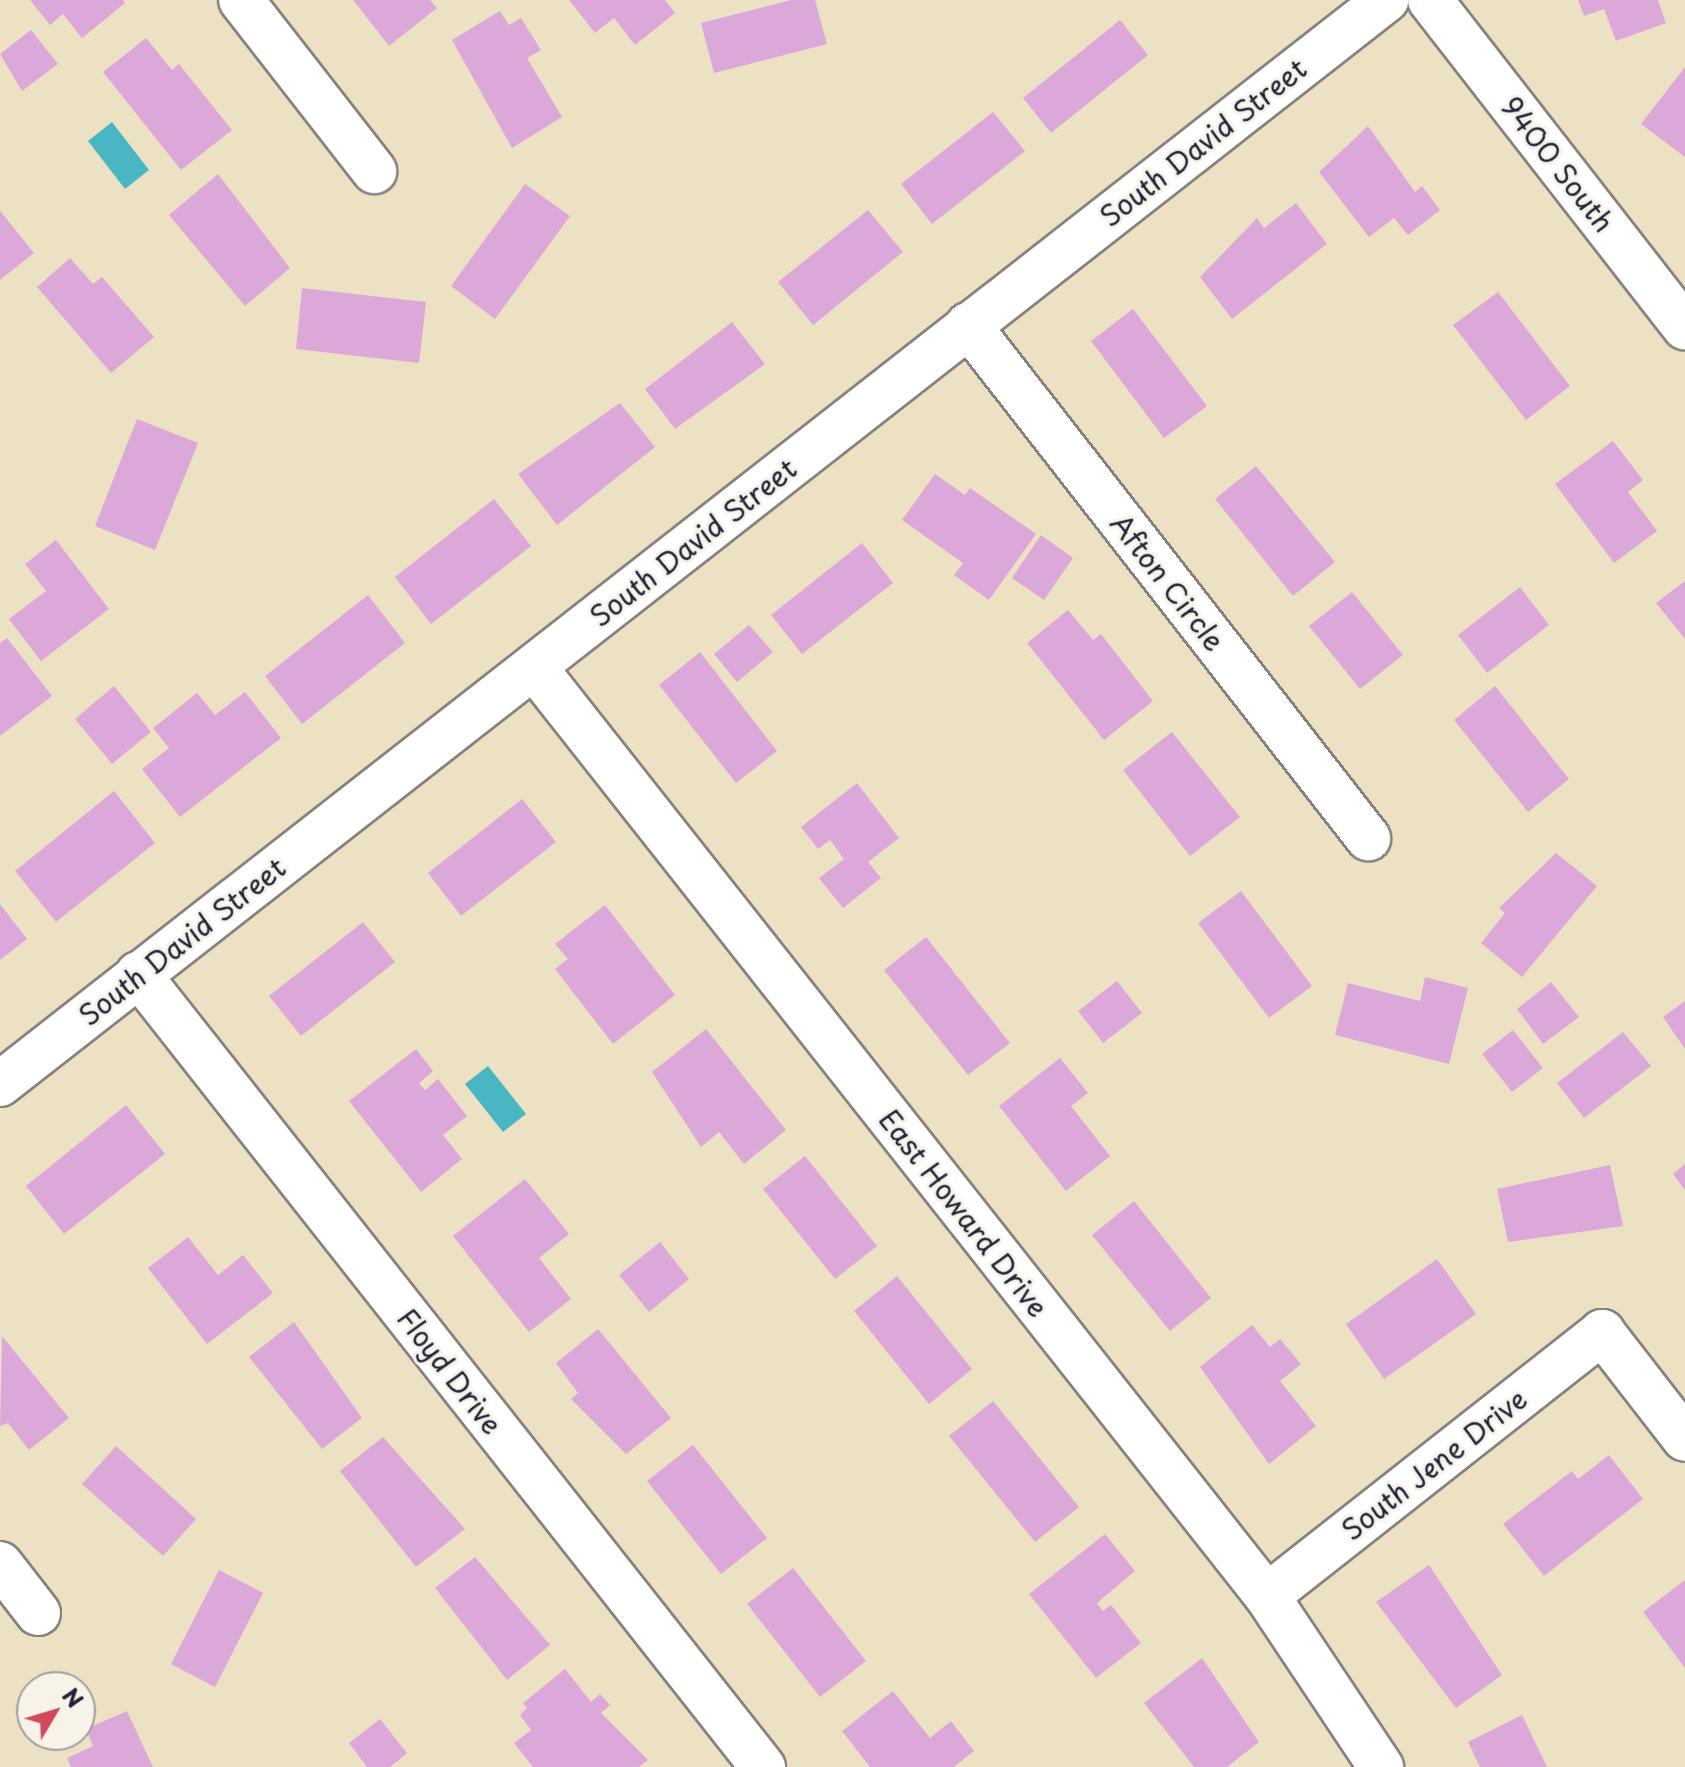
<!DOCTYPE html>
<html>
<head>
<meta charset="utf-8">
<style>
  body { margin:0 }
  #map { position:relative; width:1685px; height:1767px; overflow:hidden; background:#ece2c3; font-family:"Playpen Sans",sans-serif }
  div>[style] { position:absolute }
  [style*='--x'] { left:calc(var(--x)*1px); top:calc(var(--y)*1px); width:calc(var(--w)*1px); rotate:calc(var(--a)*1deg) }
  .water>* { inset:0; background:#49b6c4 }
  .building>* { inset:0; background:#dca8da }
  .roads { filter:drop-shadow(2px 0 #87827f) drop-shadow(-2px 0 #87827f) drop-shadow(0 2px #87827f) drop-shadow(0 -2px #87827f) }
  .street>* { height:44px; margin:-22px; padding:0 22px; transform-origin:22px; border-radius:22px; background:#fff }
  .secondary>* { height:44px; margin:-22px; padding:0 22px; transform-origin:22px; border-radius:22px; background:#fff }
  span { translate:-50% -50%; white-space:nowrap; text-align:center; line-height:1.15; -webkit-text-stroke:6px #f7f3e8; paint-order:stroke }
  .street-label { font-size:28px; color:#22223b }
  .north { position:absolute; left:16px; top:1671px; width:80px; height:80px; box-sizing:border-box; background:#f7f3e8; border:2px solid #a29fa3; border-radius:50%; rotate:52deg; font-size:22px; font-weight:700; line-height:32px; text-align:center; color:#22223b }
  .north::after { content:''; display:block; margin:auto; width:28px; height:36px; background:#d1495b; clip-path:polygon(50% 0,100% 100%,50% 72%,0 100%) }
</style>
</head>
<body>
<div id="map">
  <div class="water">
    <div style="clip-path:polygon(112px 122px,149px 170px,125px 189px,88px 141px)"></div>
    <div style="clip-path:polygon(488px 1066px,526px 1114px,503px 1132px,465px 1084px)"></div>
  </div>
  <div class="building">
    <div style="clip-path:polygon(30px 0,123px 0,125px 3px,82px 38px,63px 14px,50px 25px)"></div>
    <div style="clip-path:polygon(353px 0,430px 0,437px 8px,389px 46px)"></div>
    <div style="clip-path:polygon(569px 0,665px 0,675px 13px,635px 45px,614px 18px,595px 33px)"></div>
    <div style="clip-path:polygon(791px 0,815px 0,827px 44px,714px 73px,701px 23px)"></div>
    <div style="clip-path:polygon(1578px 0,1658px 0,1666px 23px,1616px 41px,1604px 9px,1584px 16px)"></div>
    <div style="clip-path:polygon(500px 11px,509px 25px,521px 18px,541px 50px,527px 58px,562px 117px,512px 148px,452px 40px)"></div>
    <div style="clip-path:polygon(1120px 20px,1148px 55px,1051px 133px,1023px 98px)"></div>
    <div style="clip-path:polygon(31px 30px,58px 64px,22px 91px,0 54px)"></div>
    <div style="clip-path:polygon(146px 38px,172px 70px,179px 64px,232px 130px,181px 170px,103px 72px)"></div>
    <div style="clip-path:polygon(1685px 67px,1685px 157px,1641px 124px)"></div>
    <div style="clip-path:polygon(993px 112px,1025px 151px,932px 224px,901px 184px)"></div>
    <div style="clip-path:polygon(1368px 126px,1415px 192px,1422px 186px,1440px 210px,1408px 235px,1394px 218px,1369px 237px,1319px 172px)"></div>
    <div style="clip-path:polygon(218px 174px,290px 268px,245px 306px,169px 215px)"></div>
    <div style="clip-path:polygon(525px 184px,570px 216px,495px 319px,451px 286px)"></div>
    <div style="clip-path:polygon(1296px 203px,1327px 244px,1232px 319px,1200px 277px,1257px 218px,1264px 228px)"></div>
    <div style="clip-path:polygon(868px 210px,903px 252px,813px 325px,778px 282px)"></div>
    <div style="clip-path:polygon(0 211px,34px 253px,0 280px)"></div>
    <div style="clip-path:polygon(70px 258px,93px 284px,102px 277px,154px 337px,111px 373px,37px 287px)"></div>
    <div style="clip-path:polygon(302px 288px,426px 302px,419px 363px,296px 349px)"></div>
    <div style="clip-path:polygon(1498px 292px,1570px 386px,1526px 420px,1453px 325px)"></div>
    <div style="clip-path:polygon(1133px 309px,1207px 406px,1164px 438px,1091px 341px)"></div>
    <div style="clip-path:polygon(732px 322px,765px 364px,675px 429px,645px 389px)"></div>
    <div style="clip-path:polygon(620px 403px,655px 447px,557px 525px,518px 474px)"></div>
    <div style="clip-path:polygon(137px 419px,198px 443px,155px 550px,95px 526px)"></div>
    <div style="clip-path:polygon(1613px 441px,1643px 480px,1628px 492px,1657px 531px,1614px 563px,1555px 484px)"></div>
    <div style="clip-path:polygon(1256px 466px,1335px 562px,1293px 596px,1215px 499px)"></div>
    <div style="clip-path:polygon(935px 474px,965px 495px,970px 488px,1036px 534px,989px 600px,954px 575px,963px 563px,902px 520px)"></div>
    <div style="clip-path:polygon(494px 499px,531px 546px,431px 624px,395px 577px)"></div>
    <div style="clip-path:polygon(1041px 535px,1073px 558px,1044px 600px,1012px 578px)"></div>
    <div style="clip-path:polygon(56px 540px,109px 609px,41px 661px,9px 619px,46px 591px,25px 564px)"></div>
    <div style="clip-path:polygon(862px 543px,893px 583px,802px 654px,771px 615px)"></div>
    <div style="clip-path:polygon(1685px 581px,1685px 639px,1656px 603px)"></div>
    <div style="clip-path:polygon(1520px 587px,1549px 625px,1487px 673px,1458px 635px)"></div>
    <div style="clip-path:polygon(1352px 592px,1403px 655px,1360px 689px,1309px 626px)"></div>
    <div style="clip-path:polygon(368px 595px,405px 643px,302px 724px,265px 676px)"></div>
    <div style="clip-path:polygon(1068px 610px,1093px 640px,1101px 634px,1153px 701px,1104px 740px,1027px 643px)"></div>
    <div style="clip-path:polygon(749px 625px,773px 652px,737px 682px,714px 654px)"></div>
    <div style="clip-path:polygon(7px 638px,52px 696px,0 736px,0 643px)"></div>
    <div style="clip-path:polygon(700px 652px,777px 751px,736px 783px,659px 685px)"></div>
    <div style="clip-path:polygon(114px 686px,151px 732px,112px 764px,75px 719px)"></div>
    <div style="clip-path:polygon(1495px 686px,1569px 779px,1528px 812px,1454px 720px)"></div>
    <div style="clip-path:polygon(245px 692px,281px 738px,180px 817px,142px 769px,169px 748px,153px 728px,197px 693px,215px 715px)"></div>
    <div style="clip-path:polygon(1172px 732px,1240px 817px,1190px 856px,1123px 770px)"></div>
    <div style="clip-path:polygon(857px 783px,899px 838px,868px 862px,881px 878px,843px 908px,819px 878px,844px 859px,830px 840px,818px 849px,801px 827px)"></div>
    <div style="clip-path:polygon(114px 791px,155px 843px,56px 922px,15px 871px)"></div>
    <div style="clip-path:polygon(522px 799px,556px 842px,461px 916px,428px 873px)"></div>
    <div style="clip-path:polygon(1556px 853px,1597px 886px,1522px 977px,1481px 943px,1505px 913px,1499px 908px)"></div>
    <div style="clip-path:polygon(1241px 891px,1312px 986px,1269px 1018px,1198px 923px)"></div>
    <div style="clip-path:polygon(0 904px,27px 939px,0 960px)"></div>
    <div style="clip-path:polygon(605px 905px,675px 995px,613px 1044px,555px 969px,568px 959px,555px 944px)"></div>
    <div style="clip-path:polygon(363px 922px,395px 962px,301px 1036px,269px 996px)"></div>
    <div style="clip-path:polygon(926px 937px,1010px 1043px,968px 1075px,884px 970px)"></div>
    <div style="clip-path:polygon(1425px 977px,1468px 988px,1449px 1064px,1335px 1035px,1348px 983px,1420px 1001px)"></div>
    <div style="clip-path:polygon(1117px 981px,1142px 1013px,1103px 1043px,1078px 1011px)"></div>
    <div style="clip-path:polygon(1551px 982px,1579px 1017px,1543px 1044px,1517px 1009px)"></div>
    <div style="clip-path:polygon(1685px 1001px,1685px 1049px,1663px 1017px)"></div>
    <div style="clip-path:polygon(706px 1029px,786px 1130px,744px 1164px,719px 1132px,701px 1147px,652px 1072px)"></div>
    <div style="clip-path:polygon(1513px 1030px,1543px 1068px,1512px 1092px,1482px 1054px)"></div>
    <div style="clip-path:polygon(1623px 1032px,1651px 1066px,1584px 1118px,1557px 1083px)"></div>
    <div style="clip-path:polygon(416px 1049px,433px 1071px,419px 1083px,425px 1090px,438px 1079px,467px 1116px,443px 1135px,462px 1159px,421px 1192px,349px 1101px)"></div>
    <div style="clip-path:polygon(1060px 1058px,1088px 1093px,1071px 1106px,1110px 1156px,1066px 1191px,999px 1106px)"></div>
    <div style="clip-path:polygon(126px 1105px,165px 1154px,64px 1234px,26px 1186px)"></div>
    <div style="clip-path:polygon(805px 1156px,877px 1246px,835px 1279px,763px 1189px)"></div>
    <div style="clip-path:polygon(1685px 1164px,1685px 1190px,1673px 1174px)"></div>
    <div style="clip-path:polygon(1610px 1165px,1623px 1226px,1508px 1242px,1497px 1189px)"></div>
    <div style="clip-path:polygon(525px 1179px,569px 1234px,539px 1258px,571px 1299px,529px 1332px,453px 1236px)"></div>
    <div style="clip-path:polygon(1134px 1201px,1211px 1298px,1170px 1331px,1092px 1235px)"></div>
    <div style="clip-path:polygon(188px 1237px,218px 1275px,243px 1255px,273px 1293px,207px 1344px,148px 1268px)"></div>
    <div style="clip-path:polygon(660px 1242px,689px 1279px,649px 1312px,619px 1275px)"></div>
    <div style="clip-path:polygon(1437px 1259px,1476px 1314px,1384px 1379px,1346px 1324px)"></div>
    <div style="clip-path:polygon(897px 1276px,972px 1369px,929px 1404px,854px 1311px)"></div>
    <div style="clip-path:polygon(294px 1322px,362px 1418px,322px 1449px,249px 1357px)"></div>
    <div style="clip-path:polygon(1252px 1325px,1270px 1347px,1280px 1339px,1301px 1364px,1280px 1381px,1316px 1426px,1269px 1464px,1200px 1367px)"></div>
    <div style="clip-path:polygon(598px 1329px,671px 1418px,626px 1454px,571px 1399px,578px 1393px,556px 1363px)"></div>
    <div style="clip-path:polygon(2px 1336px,69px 1418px,29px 1450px,8px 1423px,0 1426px)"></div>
    <div style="clip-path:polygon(993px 1401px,1079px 1507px,1035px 1542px,949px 1436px)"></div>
    <div style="clip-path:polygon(383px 1437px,465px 1529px,416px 1567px,340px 1471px)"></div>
    <div style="clip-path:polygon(693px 1445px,767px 1538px,721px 1574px,647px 1481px)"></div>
    <div style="clip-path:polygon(116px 1446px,196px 1519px,163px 1556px,82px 1484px)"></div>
    <div style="clip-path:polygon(1609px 1455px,1643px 1499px,1544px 1576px,1503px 1524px,1572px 1471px,1578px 1479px)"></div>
    <div style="clip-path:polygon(1105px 1534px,1135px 1571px,1097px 1603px,1103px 1611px,1111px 1605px,1141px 1643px,1096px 1678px,1029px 1594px)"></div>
    <div style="clip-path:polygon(475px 1557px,550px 1645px,507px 1680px,435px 1588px)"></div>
    <div style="clip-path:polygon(1429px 1565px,1502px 1675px,1456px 1708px,1376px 1602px)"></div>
    <div style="clip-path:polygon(793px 1568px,866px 1661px,820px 1697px,747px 1604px)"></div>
    <div style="clip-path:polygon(219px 1570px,263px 1593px,215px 1687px,171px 1664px)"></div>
    <div style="clip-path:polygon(1685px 1580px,1685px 1668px,1643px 1612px)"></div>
    <div style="clip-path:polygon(1202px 1658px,1259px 1742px,1227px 1767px,1194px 1767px,1144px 1703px)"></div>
    <div style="clip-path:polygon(565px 1669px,591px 1702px,600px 1694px,610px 1705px,601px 1713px,648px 1760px,639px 1767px,533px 1767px,514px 1743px,531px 1730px,520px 1715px,527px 1708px,523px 1703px)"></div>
    <div style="clip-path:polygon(893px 1691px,930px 1738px,951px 1721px,974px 1751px,954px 1767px,870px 1767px,842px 1731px)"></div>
    <div style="clip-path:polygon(127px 1711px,153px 1767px,71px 1767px,67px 1758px,93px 1746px,86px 1729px)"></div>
    <div style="clip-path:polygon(1522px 1715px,1547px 1767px,1480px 1767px,1468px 1742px)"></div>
    <div style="clip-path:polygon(380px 1719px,407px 1753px,390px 1767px,367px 1767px,349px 1743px)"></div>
  </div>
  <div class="roads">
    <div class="street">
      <div style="--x:241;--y:0;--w:217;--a:52.1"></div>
      <div style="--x:968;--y:325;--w:651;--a:52.06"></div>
      <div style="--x:534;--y:667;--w:1183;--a:51.73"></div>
      <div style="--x:1267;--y:1596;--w:206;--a:56.3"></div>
      <div style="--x:138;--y:974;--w:1010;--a:51.76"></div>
      <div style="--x:0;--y:1084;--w:1760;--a:-38.03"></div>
      <div style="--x:0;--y:1564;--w:62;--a:52.2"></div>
      <div style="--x:1267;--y:1596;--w:427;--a:-38.2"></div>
      <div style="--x:1602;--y:1332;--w:135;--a:52.2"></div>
    </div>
    <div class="secondary">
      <div style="--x:1430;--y:0;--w:415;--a:52.1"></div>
    </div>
  </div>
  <div class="street-label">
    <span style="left:1203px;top:142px;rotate:-38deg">South David Street</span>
    <span style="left:1558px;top:164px;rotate:52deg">9400 South</span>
    <span style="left:693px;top:542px;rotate:-38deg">South David Street</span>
    <span style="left:1168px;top:582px;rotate:52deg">Afton Circle</span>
    <span style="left:182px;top:941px;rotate:-38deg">South David Street</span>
    <span style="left:964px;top:1213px;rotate:52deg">East Howard Drive</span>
    <span style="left:450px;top:1371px;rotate:52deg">Floyd Drive</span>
    <span style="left:1434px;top:1464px;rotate:-38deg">South Jene Drive</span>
  </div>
  <div class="north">N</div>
</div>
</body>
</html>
